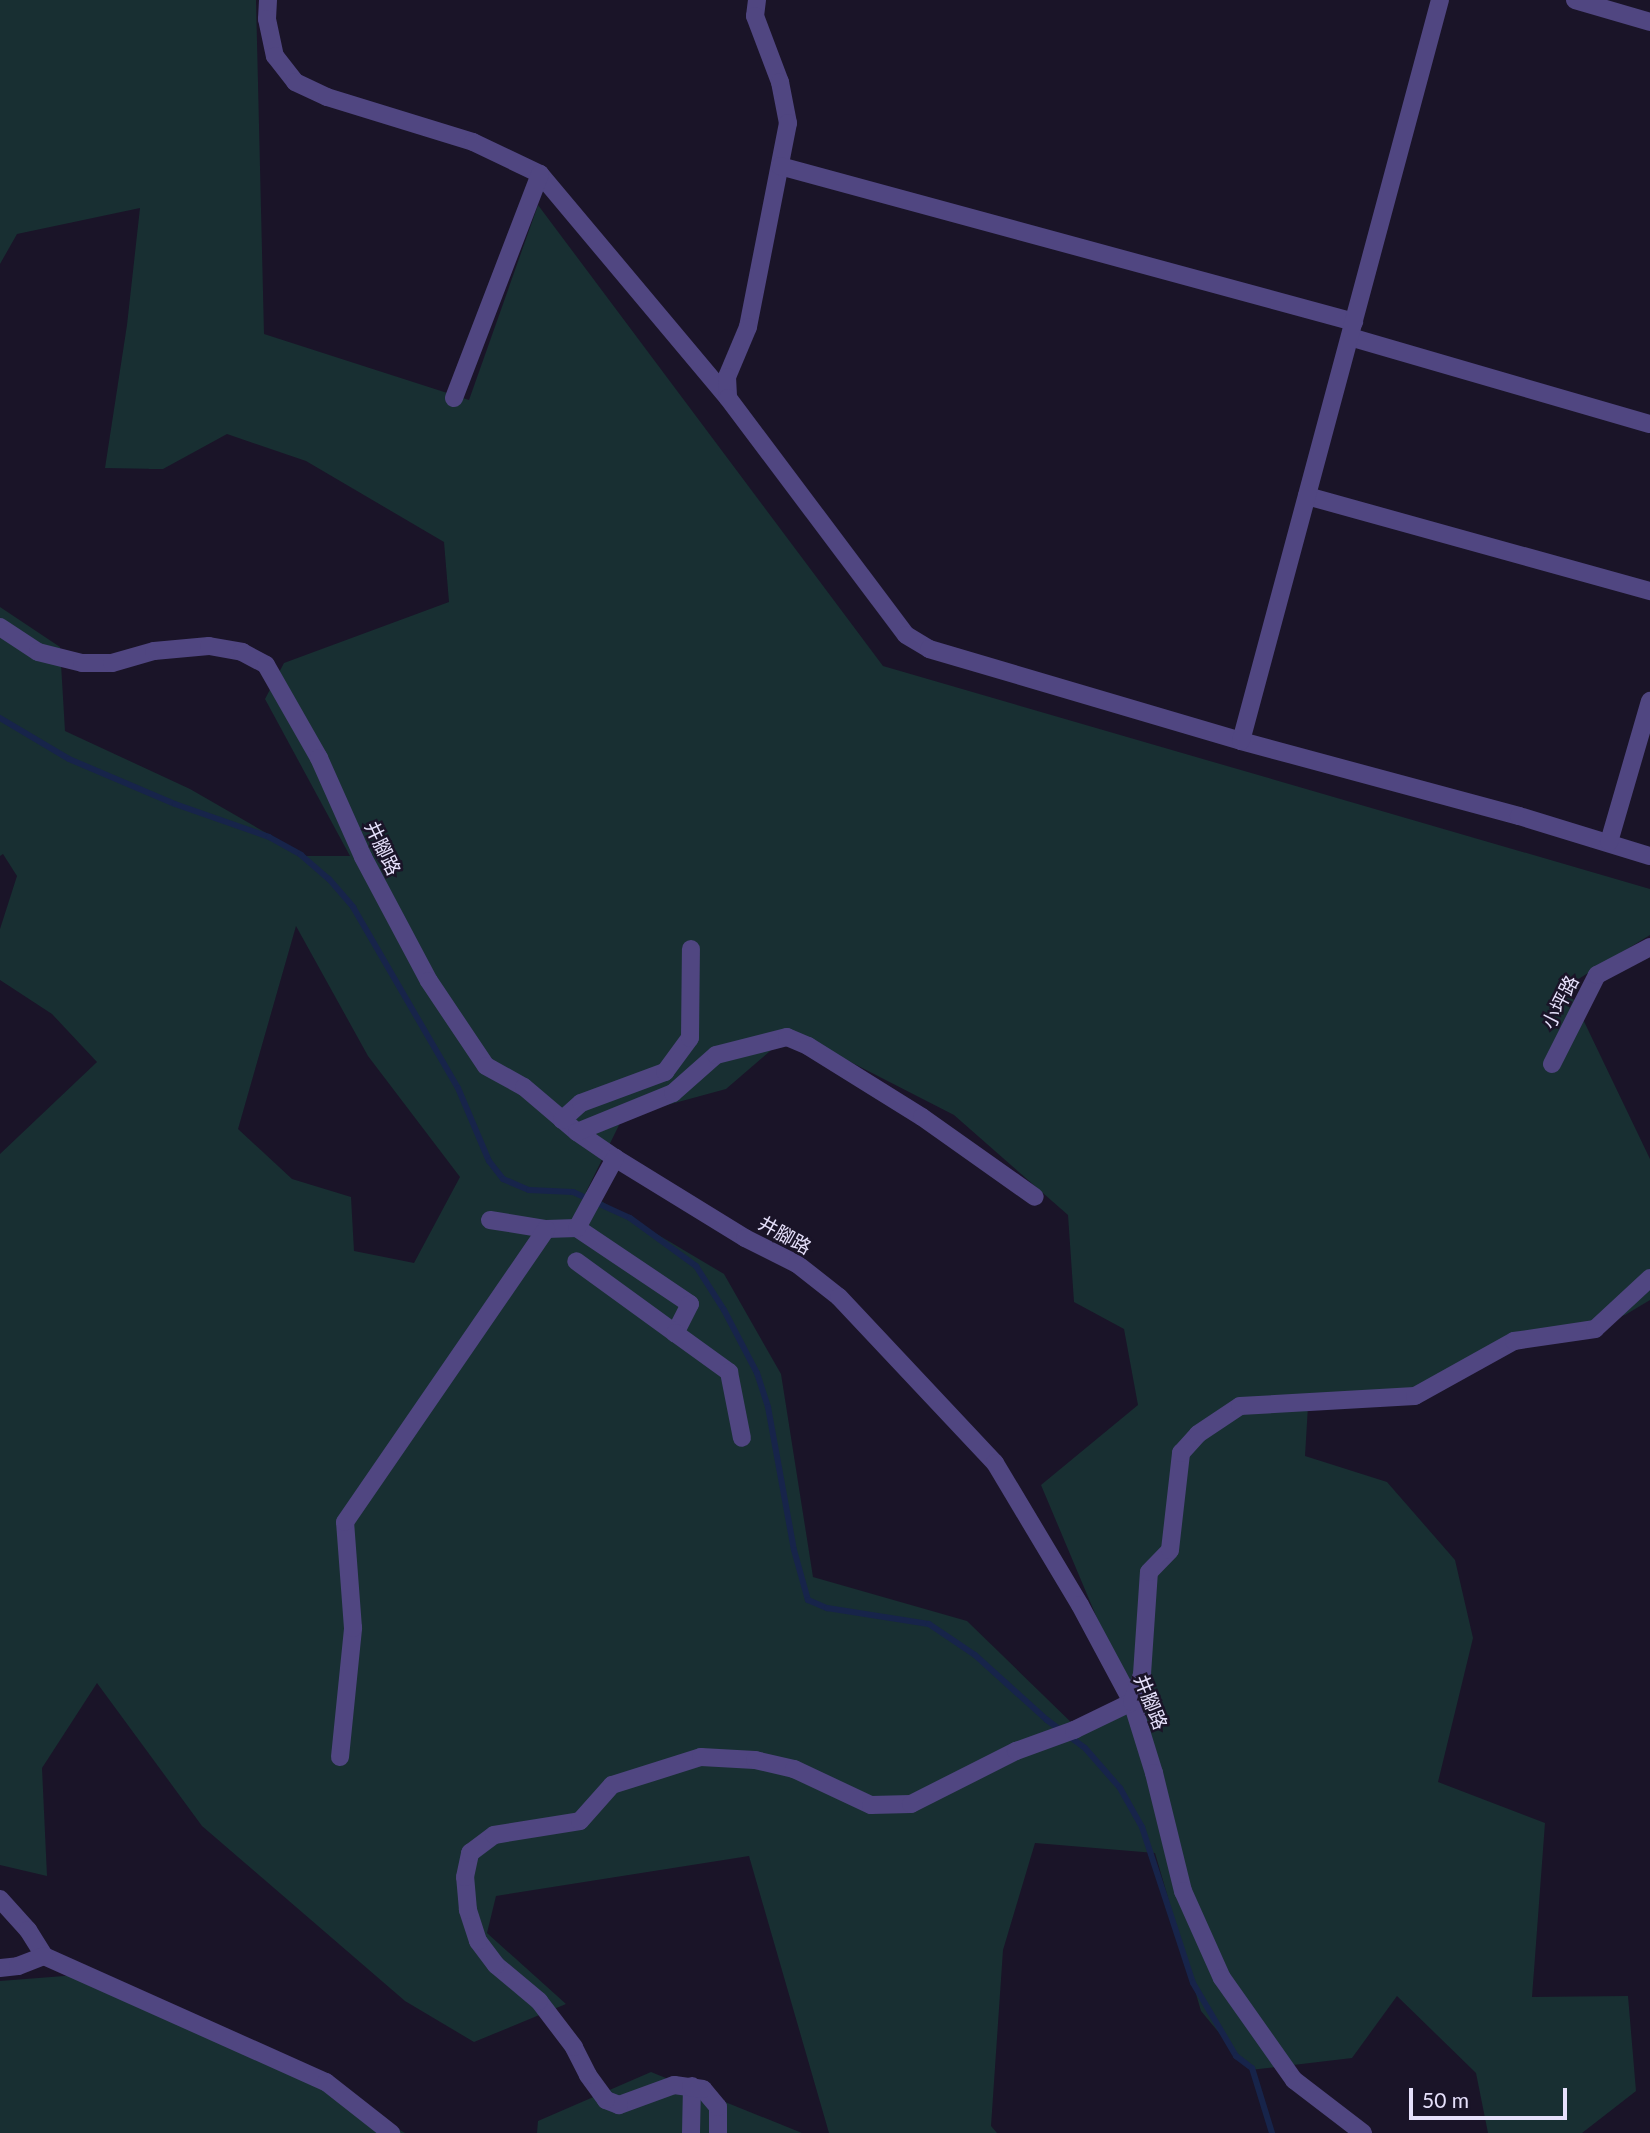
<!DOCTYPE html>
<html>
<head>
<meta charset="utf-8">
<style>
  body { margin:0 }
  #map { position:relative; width:1650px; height:2133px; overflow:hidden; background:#1a1428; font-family:Lato,"Noto Sans TC",sans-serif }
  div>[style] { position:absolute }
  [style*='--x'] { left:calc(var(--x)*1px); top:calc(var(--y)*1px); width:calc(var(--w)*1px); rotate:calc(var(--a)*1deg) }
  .green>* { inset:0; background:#182f32 }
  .stream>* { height:6px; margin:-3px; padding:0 3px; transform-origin:3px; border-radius:3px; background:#17244a }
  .minor>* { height:18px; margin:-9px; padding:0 9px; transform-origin:9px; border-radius:9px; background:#504681 }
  span { translate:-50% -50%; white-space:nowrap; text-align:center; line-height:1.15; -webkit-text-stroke:5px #1a1428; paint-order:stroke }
  .street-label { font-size:19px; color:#e6e0fb }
  .scale { position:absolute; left:1409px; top:2088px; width:158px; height:32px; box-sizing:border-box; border:4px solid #e6e0fb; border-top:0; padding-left:9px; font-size:21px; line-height:24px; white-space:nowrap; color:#e6e0fb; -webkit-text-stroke:5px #1a1428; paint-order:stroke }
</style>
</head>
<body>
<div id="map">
  <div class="green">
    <div style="clip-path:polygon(evenodd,0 0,256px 0,264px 334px,469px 400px,538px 205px,883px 666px,1650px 889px,1650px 935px,1567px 986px,1650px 1159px,1650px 1300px,1625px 1315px,1518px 1344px,1435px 1389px,1308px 1406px,1305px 1456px,1387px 1482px,1455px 1560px,1473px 1638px,1438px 1782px,1545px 1823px,1532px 1997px,1628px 1996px,1636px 2091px,1582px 2133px,1488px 2133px,1476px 2073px,1397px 1996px,1352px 2058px,1250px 2070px,1201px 2011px,1155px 1853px,1035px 1843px,1003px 1950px,991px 2126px,997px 2133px,829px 2133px,749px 1856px,496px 1896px,487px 1933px,566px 2004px,474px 2042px,405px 2001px,202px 1826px,97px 1683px,42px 1768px,47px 1876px,0 1865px,0 1154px,97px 1062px,52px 1014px,0 980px,0 929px,17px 876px,3px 854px,0 856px,0 607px,60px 647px,65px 731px,190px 789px,306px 856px,350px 856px,265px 699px,284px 663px,449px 602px,444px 542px,306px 461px,227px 434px,163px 469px,105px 468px,127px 325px,140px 208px,17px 234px,0 264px,0 0,296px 926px,368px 1056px,460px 1177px,414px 1263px,354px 1251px,351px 1197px,292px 1179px,238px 1129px,296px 926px,0 0,792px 1032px,954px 1115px,1068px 1215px,1074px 1302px,1124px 1329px,1138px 1405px,1041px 1485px,1134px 1706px,1078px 1729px,967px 1621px,813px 1577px,781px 1374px,724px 1274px,586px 1192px,623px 1117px,726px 1089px,792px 1032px)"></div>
    <div style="clip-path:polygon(77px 1975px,289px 2064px,405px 2133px,0 2133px,0 1981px)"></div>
    <div style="clip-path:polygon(651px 2072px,802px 2133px,537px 2133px,538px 2121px)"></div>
  </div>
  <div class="stream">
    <div style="--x:0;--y:718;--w:80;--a:30.7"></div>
    <div style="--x:69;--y:759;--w:115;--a:23"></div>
    <div style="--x:175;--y:804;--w:100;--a:19.3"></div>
    <div style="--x:269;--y:837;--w:37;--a:29"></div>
    <div style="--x:301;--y:855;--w:37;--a:41"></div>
    <div style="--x:329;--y:879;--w:37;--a:49"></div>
    <div style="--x:353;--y:907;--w:209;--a:59.9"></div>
    <div style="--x:458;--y:1088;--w:79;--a:67"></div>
    <div style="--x:489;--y:1161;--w:23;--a:52"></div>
    <div style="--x:503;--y:1179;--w:28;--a:23"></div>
    <div style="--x:529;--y:1190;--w:44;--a:2.6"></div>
    <div style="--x:573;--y:1192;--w:63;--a:24.5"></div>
    <div style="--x:630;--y:1218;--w:82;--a:36"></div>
    <div style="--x:696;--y:1266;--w:52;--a:57.5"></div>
    <div style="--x:724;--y:1310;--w:71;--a:62.4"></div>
    <div style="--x:757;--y:1373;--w:36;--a:72"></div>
    <div style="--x:768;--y:1407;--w:145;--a:79.7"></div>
    <div style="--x:794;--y:1550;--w:52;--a:74.4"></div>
    <div style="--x:808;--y:1600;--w:21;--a:23"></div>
    <div style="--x:827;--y:1608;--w:103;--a:8.9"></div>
    <div style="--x:929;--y:1624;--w:55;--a:34"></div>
    <div style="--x:975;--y:1655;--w:97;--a:42.1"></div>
    <div style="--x:1047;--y:1720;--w:47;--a:36.4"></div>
    <div style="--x:1085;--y:1748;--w:53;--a:48.8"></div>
    <div style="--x:1120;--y:1788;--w:45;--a:60.6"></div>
    <div style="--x:1142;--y:1827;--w:164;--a:71.9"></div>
    <div style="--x:1193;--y:1983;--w:85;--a:59.5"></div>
    <div style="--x:1236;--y:2056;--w:20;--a:37"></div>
    <div style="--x:1252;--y:2068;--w:68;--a:72.9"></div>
  </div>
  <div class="minor">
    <div style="--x:268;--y:0;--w:19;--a:93"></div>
    <div style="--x:267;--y:19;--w:38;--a:78"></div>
    <div style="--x:275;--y:56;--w:33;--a:52"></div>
    <div style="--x:295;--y:82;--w:35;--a:25"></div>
    <div style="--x:327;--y:97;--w:153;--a:17.1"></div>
    <div style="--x:473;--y:142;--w:74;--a:25.5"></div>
    <div style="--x:540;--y:174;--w:292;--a:50"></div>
    <div style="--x:757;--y:0;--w:16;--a:97"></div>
    <div style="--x:755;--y:16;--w:71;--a:69.3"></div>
    <div style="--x:780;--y:82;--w:42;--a:79"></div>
    <div style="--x:788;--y:123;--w:208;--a:101.1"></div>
    <div style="--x:748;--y:327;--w:54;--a:112.8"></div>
    <div style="--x:727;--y:377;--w:21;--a:87"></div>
    <div style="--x:728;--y:398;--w:296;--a:53.1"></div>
    <div style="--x:906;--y:635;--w:27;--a:31"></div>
    <div style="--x:929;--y:649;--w:325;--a:16.4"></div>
    <div style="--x:1241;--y:741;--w:288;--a:15.1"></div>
    <div style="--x:1519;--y:816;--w:137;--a:17"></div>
    <div style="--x:1575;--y:0;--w:78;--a:16.3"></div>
    <div style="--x:780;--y:166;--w:595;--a:15.2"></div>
    <div style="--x:1350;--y:337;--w:312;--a:16.2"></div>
    <div style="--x:454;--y:398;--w:240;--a:-69"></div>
    <div style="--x:1307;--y:496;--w:356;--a:15.5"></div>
    <div style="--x:0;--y:627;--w:45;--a:33.3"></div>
    <div style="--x:38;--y:652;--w:45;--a:14"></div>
    <div style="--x:82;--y:663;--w:30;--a:0"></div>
    <div style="--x:112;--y:663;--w:44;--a:-15.9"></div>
    <div style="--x:154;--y:651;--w:55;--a:-5.2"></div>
    <div style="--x:209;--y:646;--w:34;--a:10"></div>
    <div style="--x:242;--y:652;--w:27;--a:28"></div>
    <div style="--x:266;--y:665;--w:107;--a:60.3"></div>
    <div style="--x:319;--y:758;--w:108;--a:66"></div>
    <div style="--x:363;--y:857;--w:140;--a:62"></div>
    <div style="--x:429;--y:981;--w:102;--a:56.2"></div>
    <div style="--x:486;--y:1066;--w:43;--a:28.9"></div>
    <div style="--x:524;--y:1087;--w:70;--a:40.3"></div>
    <div style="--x:577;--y:1132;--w:46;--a:34.4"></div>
    <div style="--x:615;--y:1158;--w:153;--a:31.6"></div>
    <div style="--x:745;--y:1238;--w:58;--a:26.6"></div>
    <div style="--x:797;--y:1264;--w:53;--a:38.2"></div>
    <div style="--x:839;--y:1297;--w:228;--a:46.8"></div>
    <div style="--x:995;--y:1463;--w:165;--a:59.1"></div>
    <div style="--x:1080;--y:1605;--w:110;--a:61.8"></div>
    <div style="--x:1132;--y:1702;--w:74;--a:72.8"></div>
    <div style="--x:1154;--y:1773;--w:122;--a:76.2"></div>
    <div style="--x:1183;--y:1891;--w:95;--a:65.9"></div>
    <div style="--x:1222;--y:1978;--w:125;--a:54.8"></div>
    <div style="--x:1294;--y:2080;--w:87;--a:37.5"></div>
    <div style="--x:1241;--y:741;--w:767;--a:-74.97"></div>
    <div style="--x:1609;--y:842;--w:147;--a:-73.8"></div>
    <div style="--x:1552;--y:1064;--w:100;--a:-63.2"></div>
    <div style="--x:1597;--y:975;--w:60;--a:-27.8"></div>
    <div style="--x:562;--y:1120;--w:25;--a:-42"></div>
    <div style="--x:581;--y:1103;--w:90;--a:-20.3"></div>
    <div style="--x:665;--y:1072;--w:42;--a:-53.7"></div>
    <div style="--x:690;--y:1038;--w:89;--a:-89.4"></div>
    <div style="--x:577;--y:1132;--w:104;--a:-22.1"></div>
    <div style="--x:673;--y:1093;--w:57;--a:-41.5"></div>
    <div style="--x:716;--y:1055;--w:73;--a:-14.2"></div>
    <div style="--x:787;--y:1037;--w:23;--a:23"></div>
    <div style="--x:808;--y:1046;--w:134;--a:31.9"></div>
    <div style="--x:922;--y:1117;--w:138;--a:35.3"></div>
    <div style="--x:490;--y:1220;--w:57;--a:9.1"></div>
    <div style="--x:546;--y:1229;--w:31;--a:-2"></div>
    <div style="--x:577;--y:1228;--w:136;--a:33.9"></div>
    <div style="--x:690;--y:1304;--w:33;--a:117"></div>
    <div style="--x:675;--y:1333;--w:122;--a:-144"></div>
    <div style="--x:577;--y:1228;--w:80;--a:-61.5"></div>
    <div style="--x:675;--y:1333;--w:67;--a:35.8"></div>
    <div style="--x:729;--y:1372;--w:67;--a:78.9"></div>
    <div style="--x:340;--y:1757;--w:130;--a:-84.2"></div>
    <div style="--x:353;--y:1628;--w:106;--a:-94.3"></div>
    <div style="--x:345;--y:1522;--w:355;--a:-55.5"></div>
    <div style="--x:0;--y:1899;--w:42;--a:47.9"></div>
    <div style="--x:28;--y:1930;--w:31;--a:58"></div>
    <div style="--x:44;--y:1956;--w:309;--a:24.1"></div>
    <div style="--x:326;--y:2082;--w:83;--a:38.1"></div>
    <div style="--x:0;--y:1968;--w:18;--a:-6"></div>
    <div style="--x:18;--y:1966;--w:28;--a:-21"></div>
    <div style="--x:691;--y:2133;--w:47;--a:-88.8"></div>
    <div style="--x:718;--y:2133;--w:26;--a:-90"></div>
    <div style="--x:718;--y:2107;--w:23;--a:-130"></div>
    <div style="--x:703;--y:2089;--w:29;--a:-172"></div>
    <div style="--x:674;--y:2085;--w:59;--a:160"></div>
    <div style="--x:619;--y:2105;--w:14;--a:-159"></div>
    <div style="--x:606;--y:2100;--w:31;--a:-126"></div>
    <div style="--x:588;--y:2075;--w:31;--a:-117"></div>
    <div style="--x:574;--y:2047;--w:58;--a:-127.3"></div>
    <div style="--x:539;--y:2001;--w:56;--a:-140.1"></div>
    <div style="--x:496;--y:1965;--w:30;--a:-127"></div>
    <div style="--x:478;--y:1941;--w:33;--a:-108"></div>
    <div style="--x:468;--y:1910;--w:33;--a:-95"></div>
    <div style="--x:465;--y:1877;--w:25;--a:-78"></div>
    <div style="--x:470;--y:1853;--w:30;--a:-37"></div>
    <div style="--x:494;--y:1835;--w:87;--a:-9.2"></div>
    <div style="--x:580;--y:1821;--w:48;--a:-48.4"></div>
    <div style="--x:612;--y:1785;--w:93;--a:-17.5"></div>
    <div style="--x:701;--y:1757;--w:54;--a:3.2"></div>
    <div style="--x:755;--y:1760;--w:40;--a:13"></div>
    <div style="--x:794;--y:1769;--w:85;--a:25.1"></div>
    <div style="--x:871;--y:1805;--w:40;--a:-1.4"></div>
    <div style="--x:911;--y:1804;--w:118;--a:-26.8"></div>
    <div style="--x:1016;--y:1751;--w:62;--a:-19.9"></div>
    <div style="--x:1074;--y:1730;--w:64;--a:-25.8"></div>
    <div style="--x:1132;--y:1702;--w:30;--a:-70"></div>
    <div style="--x:1142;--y:1674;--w:102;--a:-86.1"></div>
    <div style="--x:1149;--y:1572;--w:30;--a:-46"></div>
    <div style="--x:1170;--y:1550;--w:98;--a:-83.5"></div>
    <div style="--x:1181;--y:1453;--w:25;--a:-48"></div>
    <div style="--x:1198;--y:1434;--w:50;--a:-33.7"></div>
    <div style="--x:1240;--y:1406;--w:175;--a:-3.3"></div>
    <div style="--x:1415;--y:1396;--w:113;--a:-29.1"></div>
    <div style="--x:1514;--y:1341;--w:82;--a:-8.4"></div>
    <div style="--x:1595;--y:1329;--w:75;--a:-42.8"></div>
  </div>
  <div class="street-label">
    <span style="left:383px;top:848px;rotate:64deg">井腳路</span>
    <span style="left:1560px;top:1002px;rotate:-63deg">小坪路</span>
    <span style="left:785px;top:1235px;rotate:29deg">井腳路</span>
    <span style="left:1151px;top:1702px;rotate:68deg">井腳路</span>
  </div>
  <div class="scale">50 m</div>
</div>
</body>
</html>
